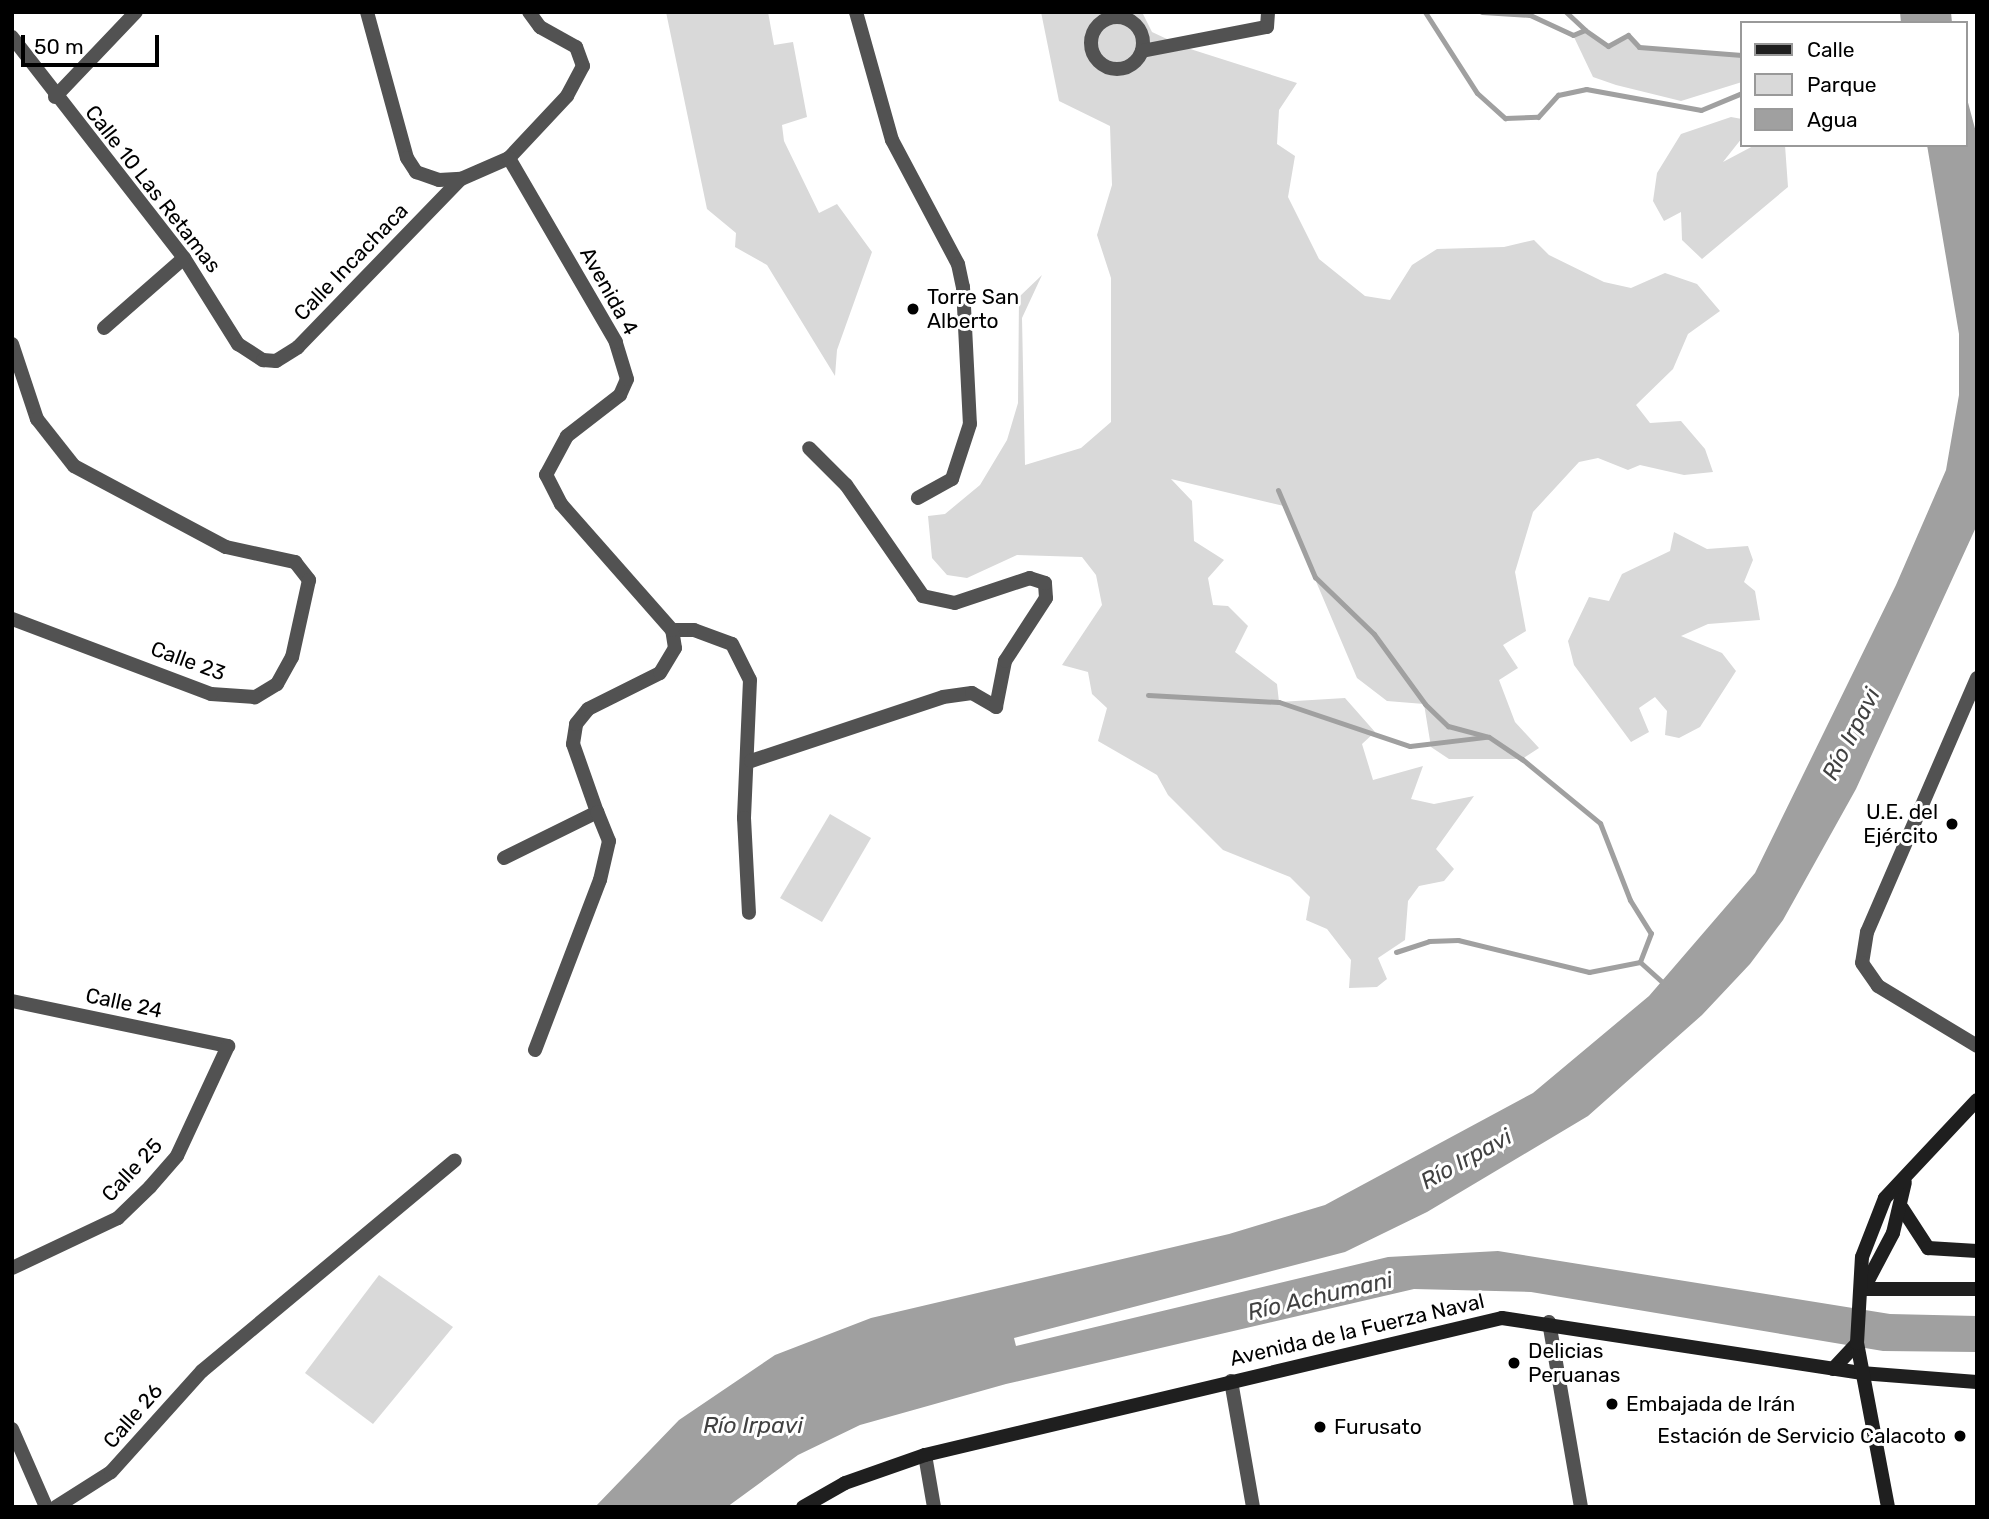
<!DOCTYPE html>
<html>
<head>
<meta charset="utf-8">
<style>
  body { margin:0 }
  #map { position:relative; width:1989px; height:1519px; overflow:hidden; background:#fff; font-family:Rubik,sans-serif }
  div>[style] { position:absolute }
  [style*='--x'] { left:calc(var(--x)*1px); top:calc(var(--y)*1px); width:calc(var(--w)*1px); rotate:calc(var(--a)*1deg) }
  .green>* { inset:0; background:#d9d9d9 }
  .water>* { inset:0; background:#a0a0a0 }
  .stream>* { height:5px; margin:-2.5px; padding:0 2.5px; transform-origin:2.5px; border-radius:2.5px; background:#a0a0a0 }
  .minor>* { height:14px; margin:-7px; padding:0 7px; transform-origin:7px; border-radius:7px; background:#525252 }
  .minor>.ring { margin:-7px; padding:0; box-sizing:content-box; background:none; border:14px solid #525252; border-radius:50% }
  .tertiary>* { height:14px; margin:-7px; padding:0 7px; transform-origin:7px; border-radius:7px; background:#525252 }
  .secondary>* { height:14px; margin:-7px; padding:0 7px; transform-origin:7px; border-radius:7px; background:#1f1f1f }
  .dots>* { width:19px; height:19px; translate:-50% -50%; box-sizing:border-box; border:4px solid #fff; border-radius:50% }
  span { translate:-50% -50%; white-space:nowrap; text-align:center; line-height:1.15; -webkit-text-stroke:6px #fff; paint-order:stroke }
  .street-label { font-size:21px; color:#000 }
  .poi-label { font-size:21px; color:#000 }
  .left { translate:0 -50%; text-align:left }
  .right { translate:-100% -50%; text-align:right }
  .water-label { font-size:23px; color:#414141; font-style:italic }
  .frame { position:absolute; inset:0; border:14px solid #000; pointer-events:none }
  .legend { position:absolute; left:1740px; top:21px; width:228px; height:126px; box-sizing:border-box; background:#fff; border:2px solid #999; margin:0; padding:9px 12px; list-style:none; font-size:21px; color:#000 }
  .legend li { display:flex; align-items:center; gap:14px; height:35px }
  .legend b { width:35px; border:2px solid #999 }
  .scale { position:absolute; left:21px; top:35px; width:138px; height:32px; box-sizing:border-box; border:4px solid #000; border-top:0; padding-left:9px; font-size:21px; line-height:24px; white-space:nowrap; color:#000; -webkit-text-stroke:5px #fff; paint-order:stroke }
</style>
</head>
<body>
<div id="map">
  <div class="green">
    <div style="clip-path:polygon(666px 12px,768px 12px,774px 45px,793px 42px,807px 117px,782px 125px,784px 141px,819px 213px,837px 204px,872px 252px,837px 350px,835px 376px,767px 265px,735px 247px,736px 233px,707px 209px)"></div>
    <div style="clip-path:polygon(1041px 12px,1142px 12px,1152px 32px,1184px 47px,1297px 83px,1279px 110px,1277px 144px,1295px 156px,1288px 197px,1319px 259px,1365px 296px,1390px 300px,1412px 265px,1437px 249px,1504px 247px,1534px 240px,1549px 255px,1604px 282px,1631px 288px,1665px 273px,1697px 284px,1720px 311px,1688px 334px,1673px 369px,1636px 405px,1650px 423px,1681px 421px,1705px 449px,1713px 472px,1684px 475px,1640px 465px,1628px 470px,1598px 458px,1579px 462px,1533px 512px,1515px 572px,1526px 631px,1503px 645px,1518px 668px,1499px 680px,1515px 722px,1539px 748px,1522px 759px,1449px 759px,1431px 747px,1424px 704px,1387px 701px,1357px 678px,1284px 506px,1171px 479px,1192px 501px,1194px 541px,1224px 560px,1208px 578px,1213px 605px,1228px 606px,1248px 626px,1235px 652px,1277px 684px,1279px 702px,1345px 698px,1375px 732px,1362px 744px,1373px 780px,1423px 766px,1411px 799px,1434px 804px,1474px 796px,1436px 849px,1454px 869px,1444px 881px,1419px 886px,1408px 901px,1405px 940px,1378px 958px,1387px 979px,1377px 987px,1349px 988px,1351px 960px,1327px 929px,1306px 920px,1310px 897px,1290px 877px,1223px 850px,1168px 795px,1157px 775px,1098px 741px,1107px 708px,1092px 694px,1088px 672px,1062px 665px,1102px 605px,1096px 575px,1082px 557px,1017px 555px,967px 578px,947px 575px,932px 558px,928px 516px,945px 514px,980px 485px,1007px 440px,1018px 403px,1019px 297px,1042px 275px,1022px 318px,1025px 465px,1081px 448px,1111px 422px,1111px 278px,1097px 235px,1112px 185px,1110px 126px,1059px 101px)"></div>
    <div style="clip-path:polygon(1585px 30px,1608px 46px,1628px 35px,1640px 47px,1742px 55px,1742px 82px,1681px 101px,1616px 85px,1593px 77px,1573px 35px)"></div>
    <div style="clip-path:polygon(1731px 117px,1742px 119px,1742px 138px,1723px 162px,1755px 145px,1785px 145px,1788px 187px,1702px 259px,1682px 240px,1681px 212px,1664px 221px,1653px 201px,1657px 173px,1681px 134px)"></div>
    <div style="clip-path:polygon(1674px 532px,1707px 549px,1748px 546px,1753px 560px,1744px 582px,1755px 591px,1760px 620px,1708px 624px,1681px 636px,1722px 653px,1736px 671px,1700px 727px,1679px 738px,1665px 735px,1667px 711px,1655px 697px,1639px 708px,1649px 732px,1631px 742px,1574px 665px,1568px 641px,1589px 597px,1609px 601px,1622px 574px,1670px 551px)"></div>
    <div style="clip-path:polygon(830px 814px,871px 838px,822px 922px,780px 898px)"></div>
    <div style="clip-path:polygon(379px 1275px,453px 1327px,373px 1424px,305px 1373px)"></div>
  </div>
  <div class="water">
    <div style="clip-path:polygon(1900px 12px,1951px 12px,1952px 23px,1901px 23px)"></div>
    <div style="clip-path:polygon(1966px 95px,1977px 136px,1977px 525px,1856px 789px,1783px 920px,1750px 964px,1702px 1015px,1588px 1116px,1427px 1212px,1345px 1252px,1014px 1338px,1016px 1346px,1388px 1257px,1498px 1251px,1890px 1314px,1977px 1316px,1977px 1352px,1883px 1351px,1531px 1292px,1414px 1289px,1006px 1384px,860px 1425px,798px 1455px,727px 1507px,595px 1507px,679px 1420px,775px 1355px,871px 1318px,1229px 1234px,1325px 1205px,1533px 1093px,1649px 996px,1755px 873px,1896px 585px,1946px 470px,1959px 395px,1959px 334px,1927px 145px,1966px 145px)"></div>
  </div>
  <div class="stream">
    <div style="--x:1425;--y:12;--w:96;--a:57.3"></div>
    <div style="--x:1477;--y:93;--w:38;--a:42"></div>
    <div style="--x:1505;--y:118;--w:33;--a:-2"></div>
    <div style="--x:1538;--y:117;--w:30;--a:-48"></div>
    <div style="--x:1558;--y:95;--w:29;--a:-12"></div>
    <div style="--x:1586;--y:89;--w:117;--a:10.3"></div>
    <div style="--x:1701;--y:110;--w:44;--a:-22.5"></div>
    <div style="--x:1482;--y:12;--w:48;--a:3.6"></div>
    <div style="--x:1530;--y:15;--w:47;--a:24.9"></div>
    <div style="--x:1573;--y:35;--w:13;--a:-23"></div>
    <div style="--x:1585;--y:30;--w:28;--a:35"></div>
    <div style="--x:1608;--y:46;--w:23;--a:-29"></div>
    <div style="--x:1628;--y:35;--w:16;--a:47"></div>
    <div style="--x:1639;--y:47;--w:103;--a:4.4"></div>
    <div style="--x:1566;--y:12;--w:26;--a:43"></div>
    <div style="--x:1278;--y:490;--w:95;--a:67"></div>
    <div style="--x:1315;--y:577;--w:82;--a:44"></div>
    <div style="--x:1374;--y:634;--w:87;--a:53.9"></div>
    <div style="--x:1425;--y:704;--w:32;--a:44"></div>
    <div style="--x:1448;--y:726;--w:42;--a:15"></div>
    <div style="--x:1489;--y:737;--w:40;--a:34"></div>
    <div style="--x:1522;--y:759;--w:101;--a:39.4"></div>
    <div style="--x:1600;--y:823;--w:83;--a:68.7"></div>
    <div style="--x:1630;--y:900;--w:39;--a:58"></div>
    <div style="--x:1651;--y:933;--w:31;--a:111"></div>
    <div style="--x:1640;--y:962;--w:36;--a:42"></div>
    <div style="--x:1148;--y:695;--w:131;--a:3.1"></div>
    <div style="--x:1279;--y:702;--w:138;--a:18.6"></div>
    <div style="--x:1410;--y:746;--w:77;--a:-6.8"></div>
    <div style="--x:1396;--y:952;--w:35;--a:-18"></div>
    <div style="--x:1429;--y:941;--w:29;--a:-2"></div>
    <div style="--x:1458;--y:940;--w:135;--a:13.7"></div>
    <div style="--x:1589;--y:972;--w:52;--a:-11.1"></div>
  </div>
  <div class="minor">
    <div style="--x:367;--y:12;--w:151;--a:74.7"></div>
    <div style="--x:407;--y:158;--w:17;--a:57"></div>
    <div style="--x:416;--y:172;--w:24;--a:19"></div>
    <div style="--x:439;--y:180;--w:22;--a:-3"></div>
    <div style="--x:461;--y:179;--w:52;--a:-23.6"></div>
    <div style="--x:509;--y:158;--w:85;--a:-46.9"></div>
    <div style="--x:567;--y:96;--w:34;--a:-62"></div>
    <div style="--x:583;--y:66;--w:20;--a:-110"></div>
    <div style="--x:576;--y:47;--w:41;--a:-150.9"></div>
    <div style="--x:540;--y:27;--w:19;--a:-126"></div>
    <div style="--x:856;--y:12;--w:133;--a:74.3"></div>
    <div style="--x:892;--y:140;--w:140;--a:62"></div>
    <div style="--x:958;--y:264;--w:24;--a:78"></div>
    <div style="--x:963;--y:287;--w:137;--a:87.1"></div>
    <div style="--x:970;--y:424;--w:58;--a:108.1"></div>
    <div style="--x:952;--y:479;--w:39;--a:151"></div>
    <div class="ring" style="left:1091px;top:17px;width:38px;height:38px"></div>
    <div style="--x:12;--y:37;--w:280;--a:52.1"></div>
    <div style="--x:184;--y:258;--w:102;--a:57.9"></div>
    <div style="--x:238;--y:344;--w:30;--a:33"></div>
    <div style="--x:263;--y:360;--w:13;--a:4"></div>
    <div style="--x:276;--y:361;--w:26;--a:-32"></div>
    <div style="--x:298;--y:347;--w:234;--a:-45.9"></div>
    <div style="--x:1142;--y:51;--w:127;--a:-10.9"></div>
    <div style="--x:1267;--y:27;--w:15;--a:-86"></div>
    <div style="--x:55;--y:97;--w:117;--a:-46.4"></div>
    <div style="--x:104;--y:328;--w:106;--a:-41.2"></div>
    <div style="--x:12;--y:344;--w:79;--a:71.6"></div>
    <div style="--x:37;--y:419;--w:60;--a:51.8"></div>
    <div style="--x:74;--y:466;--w:172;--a:28.1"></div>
    <div style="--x:226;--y:547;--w:71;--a:12.3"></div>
    <div style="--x:295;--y:562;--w:23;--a:52"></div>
    <div style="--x:309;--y:580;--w:79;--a:102.4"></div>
    <div style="--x:292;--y:657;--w:31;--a:119"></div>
    <div style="--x:277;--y:684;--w:26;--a:149"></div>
    <div style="--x:255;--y:697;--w:44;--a:-176.1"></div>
    <div style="--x:211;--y:694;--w:213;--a:-159.3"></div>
    <div style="--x:672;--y:630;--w:22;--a:0"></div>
    <div style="--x:694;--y:630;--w:40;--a:20.2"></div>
    <div style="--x:732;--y:644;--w:40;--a:63.4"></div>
    <div style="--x:750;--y:680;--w:138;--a:92.5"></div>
    <div style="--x:744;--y:818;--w:95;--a:87"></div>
    <div style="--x:751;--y:761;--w:202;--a:-18.4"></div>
    <div style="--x:943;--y:697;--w:29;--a:-8"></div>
    <div style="--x:972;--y:693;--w:28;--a:30"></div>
    <div style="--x:996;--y:707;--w:47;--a:-78.9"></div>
    <div style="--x:1005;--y:661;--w:75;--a:-56.9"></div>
    <div style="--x:1046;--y:598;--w:15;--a:-94"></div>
    <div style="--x:1045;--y:583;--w:16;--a:-162"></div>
    <div style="--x:1030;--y:578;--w:79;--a:161.6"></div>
    <div style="--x:955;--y:603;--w:33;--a:-168"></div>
    <div style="--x:923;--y:596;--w:135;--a:-124.7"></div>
    <div style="--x:846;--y:485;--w:52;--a:-135"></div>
    <div style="--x:504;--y:858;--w:104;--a:-26.3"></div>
    <div style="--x:597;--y:812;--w:72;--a:-109.4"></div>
    <div style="--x:573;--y:744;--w:20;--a:-81"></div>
    <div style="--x:576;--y:724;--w:19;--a:-51"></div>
    <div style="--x:588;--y:709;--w:80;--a:-26.6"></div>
    <div style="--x:660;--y:673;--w:29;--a:-59"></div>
    <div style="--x:675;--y:648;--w:18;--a:-99"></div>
    <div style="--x:672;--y:630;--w:168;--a:-131.4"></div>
    <div style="--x:561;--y:504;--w:33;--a:-117"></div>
    <div style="--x:546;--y:475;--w:44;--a:-61.7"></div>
    <div style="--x:567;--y:436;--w:67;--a:-37.7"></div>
    <div style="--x:620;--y:395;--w:17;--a:-66"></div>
    <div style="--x:627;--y:379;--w:39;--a:-107"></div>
    <div style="--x:616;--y:342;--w:213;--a:-120.2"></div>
    <div style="--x:12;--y:1001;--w:221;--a:11.8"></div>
    <div style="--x:228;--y:1046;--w:121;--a:114.9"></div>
    <div style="--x:177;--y:1156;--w:41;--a:131.1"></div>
    <div style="--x:150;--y:1187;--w:45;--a:135.9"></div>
    <div style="--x:118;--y:1218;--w:117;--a:154.7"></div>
    <div style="--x:535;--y:1050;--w:182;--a:-69.1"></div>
    <div style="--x:600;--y:880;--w:40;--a:-77"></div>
    <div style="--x:609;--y:841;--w:31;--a:-112"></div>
    <div style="--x:1549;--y:1322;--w:188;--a:80.2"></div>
    <div style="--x:1231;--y:1381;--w:128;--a:80.1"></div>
    <div style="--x:925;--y:1455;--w:53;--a:80.2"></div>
    <div style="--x:56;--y:1507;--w:65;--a:-32.5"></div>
    <div style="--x:111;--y:1472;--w:136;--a:-48"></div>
    <div style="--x:202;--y:1371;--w:329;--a:-39.8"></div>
  </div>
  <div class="tertiary">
    <div style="--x:1977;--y:678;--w:277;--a:113.4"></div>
    <div style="--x:1867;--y:932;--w:31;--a:99"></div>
    <div style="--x:1862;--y:963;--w:28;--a:55"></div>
    <div style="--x:1878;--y:986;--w:116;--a:31.2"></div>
    <div style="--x:12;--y:1429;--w:85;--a:66.4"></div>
  </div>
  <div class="secondary">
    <div style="--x:1902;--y:1208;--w:48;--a:57"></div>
    <div style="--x:1928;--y:1248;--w:49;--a:3.5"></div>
    <div style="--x:1864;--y:1288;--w:62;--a:-62.2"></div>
    <div style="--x:1893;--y:1233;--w:52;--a:-76.8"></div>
    <div style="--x:1863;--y:1289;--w:114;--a:0"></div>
    <div style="--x:1833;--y:1369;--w:35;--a:-47"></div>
    <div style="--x:803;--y:1507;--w:48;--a:-29.7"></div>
    <div style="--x:845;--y:1483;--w:85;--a:-19.3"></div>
    <div style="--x:925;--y:1455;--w:593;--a:-13.36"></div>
    <div style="--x:1502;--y:1318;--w:363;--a:8.7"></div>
    <div style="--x:1861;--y:1373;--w:116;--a:4.4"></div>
    <div style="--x:1888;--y:1507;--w:167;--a:-100.7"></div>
    <div style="--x:1857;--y:1343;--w:86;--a:-86.7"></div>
    <div style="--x:1862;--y:1257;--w:63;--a:-68.7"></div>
    <div style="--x:1885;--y:1198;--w:134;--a:-46.8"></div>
  </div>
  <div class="dots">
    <div style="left:913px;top:309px;background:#000"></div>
    <div style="left:1952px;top:824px;background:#000"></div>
    <div style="left:1514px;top:1363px;background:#000"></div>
    <div style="left:1612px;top:1404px;background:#000"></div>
    <div style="left:1320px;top:1427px;background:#000"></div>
    <div style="left:1960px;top:1436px;background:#000"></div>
  </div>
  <div class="street-label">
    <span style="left:153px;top:189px;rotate:52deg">Calle 10 Las Retamas</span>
    <span style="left:351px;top:262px;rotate:-46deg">Calle Incachaca</span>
    <span style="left:609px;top:291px;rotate:61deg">Avenida 4</span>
    <span style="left:188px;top:661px;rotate:20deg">Calle 23</span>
    <span style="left:124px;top:1003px;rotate:12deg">Calle 24</span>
    <span style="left:132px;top:1170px;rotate:-47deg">Calle 25</span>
    <span style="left:1357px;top:1330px;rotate:-13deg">Avenida de la Fuerza Naval</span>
    <span style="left:133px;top:1416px;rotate:-49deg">Calle 26</span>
  </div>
  <div class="poi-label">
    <span class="left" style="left:927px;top:309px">Torre San<br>Alberto</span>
    <span class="right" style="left:1938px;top:824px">U.E. del<br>Ejército</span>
    <span class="left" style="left:1528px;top:1363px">Delicias<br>Peruanas</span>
    <span class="left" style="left:1626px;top:1404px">Embajada de Irán</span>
    <span class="left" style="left:1334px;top:1427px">Furusato</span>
    <span class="right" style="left:1946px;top:1436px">Estación de Servicio Calacoto</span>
  </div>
  <div class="water-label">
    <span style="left:1851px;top:734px;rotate:-63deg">Río Irpavi</span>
    <span style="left:1466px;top:1159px;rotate:-29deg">Río Irpavi</span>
    <span style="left:1320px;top:1296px;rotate:-13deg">Río Achumani</span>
    <span style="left:753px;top:1425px">Río Irpavi</span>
  </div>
  <div class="frame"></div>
  <ul class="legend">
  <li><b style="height:9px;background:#1f1f1f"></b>Calle</li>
  <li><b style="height:19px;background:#d9d9d9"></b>Parque</li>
  <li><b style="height:19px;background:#a0a0a0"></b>Agua</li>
  </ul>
  <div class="scale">50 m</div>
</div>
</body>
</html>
